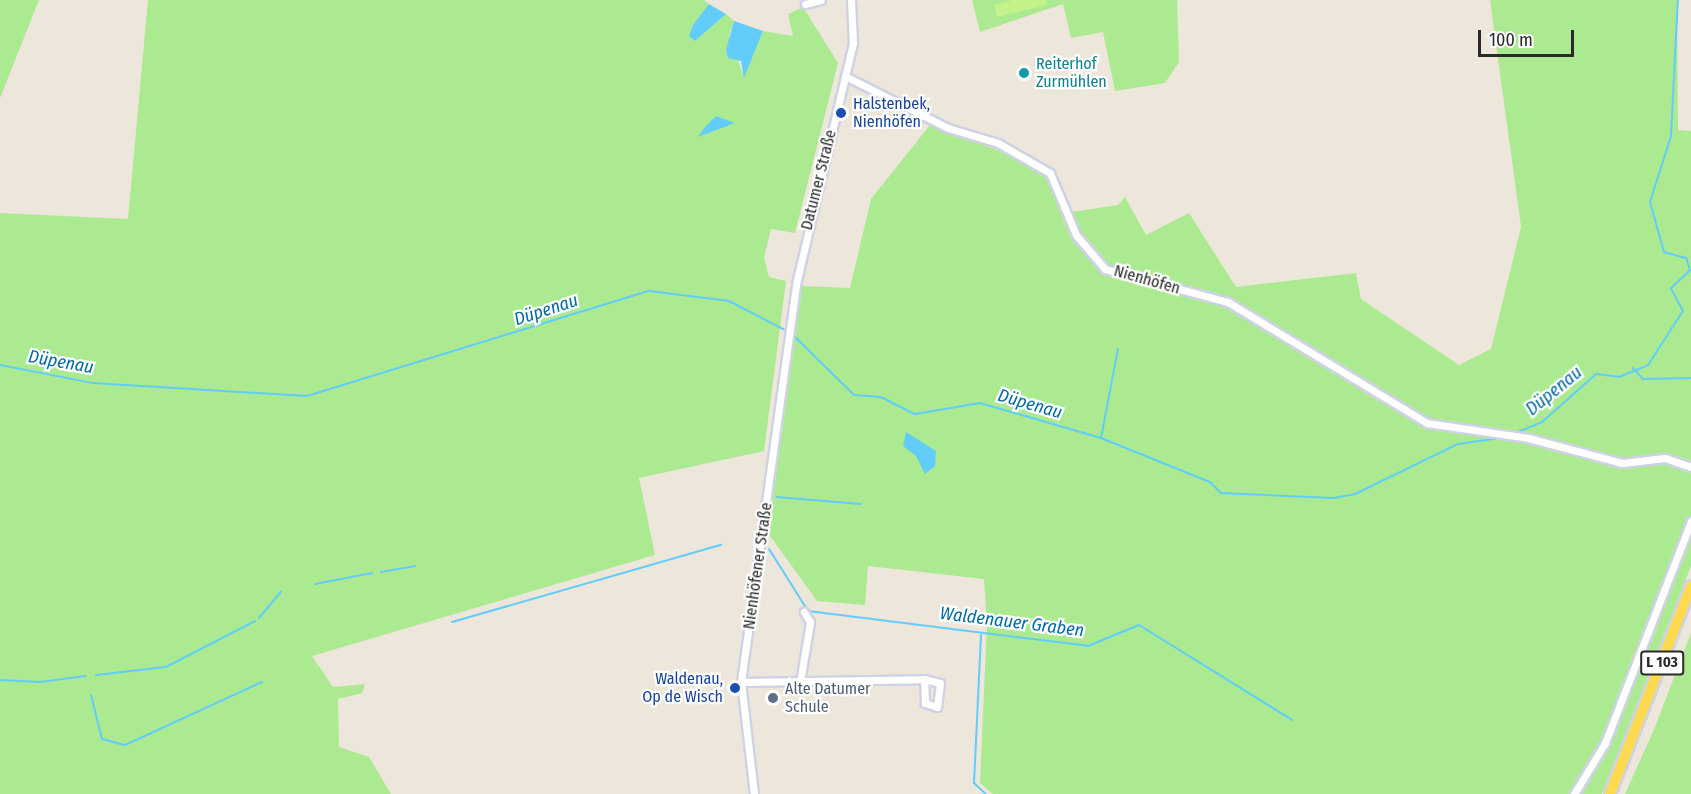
<!DOCTYPE html>
<html>
<head>
<meta charset="utf-8">
<style>
  body { margin:0 }
  #map { position:relative; width:1691px; height:794px; overflow:hidden; background:#ede6da; font-family:"Fira Sans Condensed",sans-serif }
  div>[style] { position:absolute }
  [style*='--x'] { left:calc(var(--x)*1px); top:calc(var(--y)*1px); width:calc(var(--w)*1px); rotate:calc(var(--a)*1deg) }
  .green>* { inset:0; background:#acea91 }
  .pitch>* { inset:0; background:#c3f28b }
  .water>* { inset:0; background:#62cdfa }
  .stream>* { height:2px; margin:-1px; padding:0 1px; transform-origin:1px; border-radius:1px; background:#62cdfa }
  .roads { filter:drop-shadow(2px 0 #cfd2e4) drop-shadow(-2px 0 #cfd2e4) drop-shadow(0 2px #cfd2e4) drop-shadow(0 -2px #cfd2e4) }
  .street>* { height:7px; margin:-3.5px; padding:0 3.5px; transform-origin:3.5px; border-radius:3.5px; background:#fff }
  .primary>* { height:10px; margin:-5px; padding:0 5px; transform-origin:5px; border-radius:5px; background:#fedb4e }
  .dots>* { width:16px; height:16px; translate:-50% -50%; box-sizing:border-box; border:3px solid #fff; border-radius:50% }
  span { translate:-50% -50%; white-space:nowrap; text-align:center; line-height:1.15; -webkit-text-stroke:4.5px #fff; paint-order:stroke }
  .shield-label span { padding:2px 4px; background:#fff; border:2px solid; border-radius:4px; -webkit-text-stroke-width:0 }
  .shield-label { font-size:15px; color:#2a2a2a; font-weight:700 }
  .culture-label { font-size:16px; color:#0d838f }
  .left { translate:0 -50%; text-align:left }
  .transit-label { font-size:16px; color:#164399 }
  .right { translate:-100% -50%; text-align:right }
  .street-label { font-size:16px; color:#2a2a2a }
  .service-label { font-size:16px; color:#4e5e75 }
  .water-label { font-size:18px; color:#0069a7; font-style:italic }
  .scale { position:absolute; left:1478px; top:30px; width:96px; height:27px; box-sizing:border-box; border:3px solid #2a2a2a; border-top:0; padding-left:8px; font-size:18px; line-height:21px; white-space:nowrap; color:#2a2a2a; -webkit-text-stroke:4px #fff; paint-order:stroke }
</style>
</head>
<body>
<div id="map">
  <div class="green">
    <div style="clip-path:polygon(0 0,39px 0,0 98px)"></div>
    <div style="clip-path:polygon(148px 0,704px 0,709px 4px,689px 36px,695px 41px,726px 14px,734px 21px,729px 36px,744px 77px,763px 31px,793px 36px,788px 14px,803px 7px,838px 63px,795px 233px,771px 229px,764px 258px,769px 277px,786px 281px,764px 451px,639px 478px,655px 555px,312px 656px,333px 687px,365px 684px,362px 693px,338px 699px,339px 747px,369px 757px,391px 794px,0 794px,0 213px,128px 219px)"></div>
    <div style="clip-path:polygon(972px 0,1177px 0,1179px 62px,1165px 83px,1115px 91px,1103px 32px,1071px 38px,1063px 4px,980px 32px)"></div>
    <div style="clip-path:polygon(evenodd,1490px 0,1677px 0,1678px 130px,1691px 131px,1691px 566px,1602px 794px,993px 794px,980px 783px,987px 625px,984px 579px,868px 566px,865px 605px,817px 601px,768px 533px,802px 286px,850px 288px,871px 199px,930px 125px,1040px 166px,1060px 188px,1066px 213px,1118px 205px,1125px 197px,1146px 235px,1189px 213px,1236px 287px,1356px 273px,1361px 299px,1459px 365px,1491px 349px,1521px 227px,1490px 0,1267px 323px,1427px 418px,1424px 426px,1264px 329px,1267px 323px)"></div>
    <div style="clip-path:polygon(1691px 633px,1691px 794px,1625px 794px,1655px 727px)"></div>
  </div>
  <div class="pitch">
    <div style="clip-path:polygon(1013px 0,1046px 0,1047px 5px,997px 17px,994px 5px)"></div>
  </div>
  <div class="water">
    <div style="clip-path:polygon(709px 4px,726px 14px,695px 41px,689px 36px,693px 25px)"></div>
    <div style="clip-path:polygon(734px 21px,763px 31px,744px 78px,741px 61px,728px 58px,726px 50px)"></div>
    <div style="clip-path:polygon(716px 116px,735px 123px,698px 137px,705px 127px)"></div>
    <div style="clip-path:polygon(906px 432px,936px 451px,935px 466px,925px 474px,916px 456px,903px 446px)"></div>
  </div>
  <div class="stream">
    <div style="--x:792;--y:334;--w:87;--a:44.5"></div>
    <div style="--x:854;--y:395;--w:27;--a:4"></div>
    <div style="--x:881;--y:397;--w:38;--a:27"></div>
    <div style="--x:915;--y:414;--w:66;--a:-9.6"></div>
    <div style="--x:980;--y:403;--w:126;--a:16.1"></div>
    <div style="--x:1101;--y:438;--w:118;--a:22"></div>
    <div style="--x:1210;--y:482;--w:16;--a:45"></div>
    <div style="--x:1221;--y:493;--w:112;--a:2.6"></div>
    <div style="--x:1333;--y:498;--w:22;--a:-10"></div>
    <div style="--x:1355;--y:494;--w:114;--a:-25.9"></div>
    <div style="--x:1458;--y:444;--w:49;--a:-8.1"></div>
    <div style="--x:0;--y:365;--w:95;--a:11"></div>
    <div style="--x:93;--y:383;--w:214;--a:3.5"></div>
    <div style="--x:307;--y:396;--w:358;--a:-17.1"></div>
    <div style="--x:649;--y:291;--w:81;--a:7.1"></div>
    <div style="--x:729;--y:301;--w:65;--a:27.3"></div>
    <div style="--x:1633;--y:368;--w:15;--a:48"></div>
    <div style="--x:1643;--y:379;--w:48;--a:-1.2"></div>
    <div style="--x:1515;--y:433;--w:29;--a:-22"></div>
    <div style="--x:1542;--y:422;--w:72;--a:-41.6"></div>
    <div style="--x:1596;--y:374;--w:23;--a:7"></div>
    <div style="--x:1619;--y:377;--w:31;--a:-22"></div>
    <div style="--x:1648;--y:365;--w:64;--a:-57.1"></div>
    <div style="--x:1683;--y:311;--w:26;--a:-118"></div>
    <div style="--x:1671;--y:288;--w:26;--a:-43"></div>
    <div style="--x:1690;--y:270;--w:13;--a:-108"></div>
    <div style="--x:1686;--y:258;--w:23;--a:-165"></div>
    <div style="--x:1664;--y:252;--w:52;--a:-105.6"></div>
    <div style="--x:1650;--y:202;--w:69;--a:-72.3"></div>
    <div style="--x:1671;--y:136;--w:136;--a:-87.1"></div>
    <div style="--x:1101;--y:438;--w:91;--a:-79.2"></div>
    <div style="--x:777;--y:497;--w:84;--a:4.8"></div>
    <div style="--x:769;--y:549;--w:73;--a:57.8"></div>
    <div style="--x:808;--y:611;--w:282;--a:7.1"></div>
    <div style="--x:1088;--y:646;--w:55;--a:-22.4"></div>
    <div style="--x:1139;--y:625;--w:180;--a:31.8"></div>
    <div style="--x:381;--y:572;--w:35;--a:-10"></div>
    <div style="--x:315;--y:584;--w:58;--a:-10.9"></div>
    <div style="--x:259;--y:618;--w:35;--a:-50"></div>
    <div style="--x:452;--y:622;--w:280;--a:-16"></div>
    <div style="--x:981;--y:635;--w:148;--a:92.7"></div>
    <div style="--x:974;--y:783;--w:16;--a:43"></div>
    <div style="--x:740;--y:661;--w:97;--a:-82.3"></div>
    <div style="--x:96;--y:675;--w:70;--a:-6.5"></div>
    <div style="--x:166;--y:667;--w:100;--a:-27.3"></div>
    <div style="--x:0;--y:680;--w:40;--a:2.9"></div>
    <div style="--x:40;--y:682;--w:46;--a:-7.4"></div>
    <div style="--x:91;--y:695;--w:45;--a:76"></div>
    <div style="--x:102;--y:739;--w:24;--a:15"></div>
    <div style="--x:125;--y:745;--w:151;--a:-24.7"></div>
  </div>
  <div class="roads">
    <div class="street">
      <div style="--x:805;--y:4;--w:16;--a:-14"></div>
      <div style="--x:845;--y:76;--w:115;--a:26.8"></div>
      <div style="--x:948;--y:128;--w:52;--a:16.7"></div>
      <div style="--x:998;--y:143;--w:60;--a:30"></div>
      <div style="--x:1050;--y:173;--w:67;--a:67.2"></div>
      <div style="--x:1076;--y:235;--w:45;--a:49.5"></div>
      <div style="--x:1105;--y:269;--w:127;--a:15"></div>
      <div style="--x:1228;--y:302;--w:233;--a:31.3"></div>
      <div style="--x:1427;--y:423;--w:102;--a:8.4"></div>
      <div style="--x:1528;--y:438;--w:97;--a:14.9"></div>
      <div style="--x:1622;--y:463;--w:43;--a:-6.6"></div>
      <div style="--x:1665;--y:458;--w:28;--a:19"></div>
      <div style="--x:924;--y:679;--w:16;--a:14"></div>
      <div style="--x:940;--y:683;--w:24;--a:97"></div>
      <div style="--x:937;--y:707;--w:13;--a:-162"></div>
      <div style="--x:925;--y:703;--w:24;--a:-92"></div>
      <div style="--x:741;--y:682;--w:183;--a:-0.9"></div>
      <div style="--x:800;--y:682;--w:61;--a:-80.5"></div>
      <div style="--x:810;--y:622;--w:12;--a:-121"></div>
      <div style="--x:754;--y:794;--w:113;--a:-96.6"></div>
      <div style="--x:741;--y:682;--w:406;--a:-82.1"></div>
      <div style="--x:797;--y:280;--w:244;--a:-76.7"></div>
      <div style="--x:853;--y:43;--w:43;--a:-92.7"></div>
      <div style="--x:1574;--y:794;--w:60;--a:-58.7"></div>
      <div style="--x:1605;--y:743;--w:238;--a:-68.8"></div>
    </div>
    <div class="primary">
      <div style="--x:1610;--y:794;--w:223;--a:-68.7"></div>
    </div>
  </div>
  <div class="dots">
    <div style="left:1024px;top:73px;background:#0f9aa8"></div>
    <div style="left:841px;top:113px;background:#1a4fb4"></div>
    <div style="left:735px;top:688px;background:#1a4fb4"></div>
    <div style="left:773px;top:698px;background:#5c6f8a"></div>
  </div>
  <div class="shield-label">
    <span style="left:1662px;top:663px">L 103</span>
  </div>
  <div class="culture-label">
    <span class="left" style="left:1036px;top:73px">Reiterhof<br>Zurmühlen</span>
  </div>
  <div class="transit-label">
    <span class="left" style="left:853px;top:113px">Halstenbek,<br>Nienhöfen</span>
    <span class="right" style="left:723px;top:688px">Waldenau,<br>Op de Wisch</span>
  </div>
  <div class="street-label">
    <span style="left:819px;top:180px;rotate:-76deg">Datumer Straße</span>
    <span style="left:1147px;top:280px;rotate:16deg">Nienhöfen</span>
    <span style="left:758px;top:566px;rotate:-82deg">Nienhöfener Straße</span>
  </div>
  <div class="service-label">
    <span class="left" style="left:785px;top:698px">Alte Datumer<br>Schule</span>
  </div>
  <div class="water-label">
    <span style="left:546px;top:310px;rotate:-18deg">Düpenau</span>
    <span style="left:61px;top:362px;rotate:10deg">Düpenau</span>
    <span style="left:1554px;top:391px;rotate:-39deg">Düpenau</span>
    <span style="left:1030px;top:404px;rotate:16deg">Düpenau</span>
    <span style="left:1012px;top:622px;rotate:7deg">Waldenauer Graben</span>
  </div>
  <div class="scale">100 m</div>
</div>
</body>
</html>
